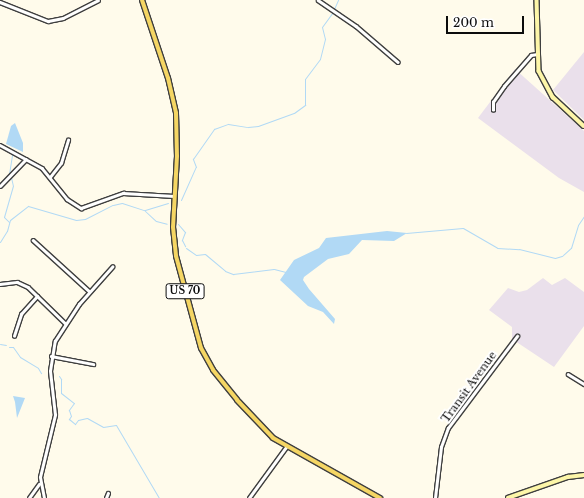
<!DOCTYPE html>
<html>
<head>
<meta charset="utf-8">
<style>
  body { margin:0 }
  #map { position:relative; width:584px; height:498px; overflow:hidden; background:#fffbeb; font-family:"Libre Baskerville",serif }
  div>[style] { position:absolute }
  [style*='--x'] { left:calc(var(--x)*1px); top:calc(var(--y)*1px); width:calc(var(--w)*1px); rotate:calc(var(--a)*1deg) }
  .industrial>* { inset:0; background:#eae0eb }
  .water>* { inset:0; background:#b1d9f5 }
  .stream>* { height:1px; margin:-0.5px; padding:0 0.5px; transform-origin:0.5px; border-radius:0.5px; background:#b1d9f5 }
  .roads { filter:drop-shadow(1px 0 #3f3f3f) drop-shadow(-1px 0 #3f3f3f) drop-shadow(0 1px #3f3f3f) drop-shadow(0 -1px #3f3f3f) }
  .street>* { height:2.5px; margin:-1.25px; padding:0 1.25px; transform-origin:1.25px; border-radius:1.25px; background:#fff }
  .secondary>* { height:3.5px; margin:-1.75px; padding:0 1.75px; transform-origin:1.75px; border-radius:1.75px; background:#fdf6a8 }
  .primary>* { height:4px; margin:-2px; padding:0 2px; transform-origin:2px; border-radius:2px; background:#f5d664 }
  span { translate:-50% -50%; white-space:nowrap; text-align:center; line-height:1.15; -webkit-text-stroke:4px #fff; paint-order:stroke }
  .shield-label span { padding:1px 3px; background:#fff; border:1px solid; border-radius:3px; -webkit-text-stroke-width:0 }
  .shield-label { font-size:10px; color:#0c0c0c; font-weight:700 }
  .street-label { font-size:11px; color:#0c0c0c }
  .scale { position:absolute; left:446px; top:16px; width:78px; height:18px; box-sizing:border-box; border:2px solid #0c0c0c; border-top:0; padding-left:5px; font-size:12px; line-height:14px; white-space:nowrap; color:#0c0c0c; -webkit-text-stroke:3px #fff; paint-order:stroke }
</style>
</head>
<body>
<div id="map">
  <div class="industrial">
    <div style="clip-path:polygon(584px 52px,584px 120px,553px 90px)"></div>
    <div style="clip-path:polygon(515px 69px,584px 131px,584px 192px,559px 178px,478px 118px)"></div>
    <div style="clip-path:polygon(543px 278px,552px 285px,565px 278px,584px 292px,584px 326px,554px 367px,512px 339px,512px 327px,489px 310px,508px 288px,519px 292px,527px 290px)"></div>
  </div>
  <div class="water">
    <div style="clip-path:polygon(15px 123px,23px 143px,23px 152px,6px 144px,11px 126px)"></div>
    <div style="clip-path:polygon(387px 231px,407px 233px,394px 241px,362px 240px,349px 254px,328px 259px,304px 277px,303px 280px,309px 289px,335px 319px,334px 324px,323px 312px,308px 306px,280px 280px,294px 260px,319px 248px,326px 238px)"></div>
    <div style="clip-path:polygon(13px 396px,25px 398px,17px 418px,15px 402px)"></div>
  </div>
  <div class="stream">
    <div style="--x:334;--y:9;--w:10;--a:-66"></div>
    <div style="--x:9;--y:174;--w:20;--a:-81"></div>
    <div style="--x:181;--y:200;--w:36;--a:-66"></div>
    <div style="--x:196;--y:167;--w:9;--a:-111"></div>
    <div style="--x:193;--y:159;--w:37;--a:-55"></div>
    <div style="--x:214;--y:129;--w:15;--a:-20"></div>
    <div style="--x:228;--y:124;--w:20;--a:9"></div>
    <div style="--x:248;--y:127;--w:10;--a:-6"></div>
    <div style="--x:258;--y:126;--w:38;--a:-20"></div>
    <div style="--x:294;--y:113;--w:14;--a:-36"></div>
    <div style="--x:305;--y:105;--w:26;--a:-90"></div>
    <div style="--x:305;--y:79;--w:25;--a:-53"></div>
    <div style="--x:320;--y:59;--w:21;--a:-76"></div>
    <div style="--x:325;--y:39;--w:12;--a:-104"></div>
    <div style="--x:322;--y:27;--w:19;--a:-54"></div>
    <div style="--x:145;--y:210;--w:24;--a:-17"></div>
    <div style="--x:9;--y:222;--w:7;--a:-135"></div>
    <div style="--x:4;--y:217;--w:32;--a:-74"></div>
    <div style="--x:13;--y:186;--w:9;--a:-103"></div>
    <div style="--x:178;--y:224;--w:11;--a:49"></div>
    <div style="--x:185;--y:232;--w:9;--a:111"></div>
    <div style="--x:182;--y:240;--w:7;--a:63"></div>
    <div style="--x:406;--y:233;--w:57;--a:-5"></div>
    <div style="--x:463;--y:228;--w:39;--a:30"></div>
    <div style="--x:497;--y:248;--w:22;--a:3"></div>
    <div style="--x:519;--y:249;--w:37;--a:14"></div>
    <div style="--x:555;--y:258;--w:7;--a:-16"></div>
    <div style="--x:562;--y:256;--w:12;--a:-42"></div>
    <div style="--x:571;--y:248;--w:24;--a:-73"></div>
    <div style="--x:578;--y:225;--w:11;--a:-56"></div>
    <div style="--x:0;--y:242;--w:13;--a:-58"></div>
    <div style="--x:7;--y:231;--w:11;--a:-75"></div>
    <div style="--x:10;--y:220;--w:23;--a:-38"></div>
    <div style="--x:28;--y:206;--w:50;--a:16.3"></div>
    <div style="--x:76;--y:220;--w:9;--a:-6"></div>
    <div style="--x:85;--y:219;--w:31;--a:-27"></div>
    <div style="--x:113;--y:205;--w:9;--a:-13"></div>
    <div style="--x:122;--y:203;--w:23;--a:18"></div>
    <div style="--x:144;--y:210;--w:16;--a:43"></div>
    <div style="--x:156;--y:221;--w:11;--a:15"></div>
    <div style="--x:186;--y:248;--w:12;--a:35"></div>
    <div style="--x:196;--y:255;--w:9;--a:-6"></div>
    <div style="--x:205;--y:254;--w:26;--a:40"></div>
    <div style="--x:225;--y:271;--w:9;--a:21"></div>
    <div style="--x:233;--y:274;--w:41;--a:-7"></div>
    <div style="--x:274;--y:269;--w:12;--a:14"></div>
    <div style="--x:0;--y:344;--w:6;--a:9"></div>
    <div style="--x:9;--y:347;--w:4;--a:0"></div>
    <div style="--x:13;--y:347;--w:12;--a:55"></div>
    <div style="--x:20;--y:357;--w:21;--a:31"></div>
    <div style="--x:38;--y:368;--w:6;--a:59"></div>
    <div style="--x:59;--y:376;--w:4;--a:56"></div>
    <div style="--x:61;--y:379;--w:14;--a:90"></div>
    <div style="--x:61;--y:393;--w:16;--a:38"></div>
    <div style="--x:74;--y:403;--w:9;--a:126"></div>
    <div style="--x:69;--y:410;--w:6;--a:72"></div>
    <div style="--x:71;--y:416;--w:4;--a:124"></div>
    <div style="--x:69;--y:419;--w:8;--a:40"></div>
    <div style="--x:75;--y:424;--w:5;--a:-53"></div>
    <div style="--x:78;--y:420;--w:9;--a:-13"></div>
    <div style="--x:87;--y:418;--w:18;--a:29"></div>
    <div style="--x:103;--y:427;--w:13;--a:-9"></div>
    <div style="--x:116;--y:425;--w:85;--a:59.5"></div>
  </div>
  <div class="roads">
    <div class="street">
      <div style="--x:318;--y:0;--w:46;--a:34.4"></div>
      <div style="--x:356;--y:26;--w:55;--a:40.6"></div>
      <div style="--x:0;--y:2;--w:52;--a:21.6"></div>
      <div style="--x:48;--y:21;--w:15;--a:-11"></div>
      <div style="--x:63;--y:18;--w:39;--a:-27"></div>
      <div style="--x:493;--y:110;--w:8;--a:-90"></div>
      <div style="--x:493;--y:102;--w:19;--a:-55"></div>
      <div style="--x:504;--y:86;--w:41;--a:-48.9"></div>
      <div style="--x:531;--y:55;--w:6;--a:-9"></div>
      <div style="--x:0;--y:145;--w:48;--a:28.7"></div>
      <div style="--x:42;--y:168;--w:40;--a:51"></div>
      <div style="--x:67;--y:199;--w:17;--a:33"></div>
      <div style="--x:81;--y:208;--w:45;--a:-19.7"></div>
      <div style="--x:123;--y:193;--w:51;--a:3.4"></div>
      <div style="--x:50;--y:177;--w:18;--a:-52"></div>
      <div style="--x:61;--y:163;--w:24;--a:-73"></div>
      <div style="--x:0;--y:186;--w:37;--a:-46"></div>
      <div style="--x:33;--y:240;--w:76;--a:42.3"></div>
      <div style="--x:0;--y:284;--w:17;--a:-7"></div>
      <div style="--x:17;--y:282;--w:12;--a:24"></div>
      <div style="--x:28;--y:287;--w:52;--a:44.2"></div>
      <div style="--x:14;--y:336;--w:23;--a:-72"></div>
      <div style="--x:21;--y:314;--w:24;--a:-48"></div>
      <div style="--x:51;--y:356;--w:43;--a:10.8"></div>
      <div style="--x:568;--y:374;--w:19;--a:32"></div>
      <div style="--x:29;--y:498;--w:17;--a:-54"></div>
      <div style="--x:44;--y:498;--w:21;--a:-101"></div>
      <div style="--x:40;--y:477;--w:64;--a:-76.4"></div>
      <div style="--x:55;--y:415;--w:44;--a:-96.5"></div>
      <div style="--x:50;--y:371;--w:30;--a:-81"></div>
      <div style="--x:55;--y:341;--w:44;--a:-57"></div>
      <div style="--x:79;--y:304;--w:50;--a:-48.3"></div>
      <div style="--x:106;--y:498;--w:5;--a:-68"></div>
      <div style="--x:249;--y:498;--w:63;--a:-54"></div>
      <div style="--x:435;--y:498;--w:51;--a:-83.3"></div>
      <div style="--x:441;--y:447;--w:20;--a:-70"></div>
      <div style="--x:448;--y:428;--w:115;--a:-53.1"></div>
    </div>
    <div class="secondary">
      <div style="--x:537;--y:0;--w:71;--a:88.4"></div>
      <div style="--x:539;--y:71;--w:30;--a:62"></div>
      <div style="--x:553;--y:97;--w:42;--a:43.1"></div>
      <div style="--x:508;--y:498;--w:64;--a:-19.3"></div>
      <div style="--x:568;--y:477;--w:16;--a:-7"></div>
    </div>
    <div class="primary">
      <div style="--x:142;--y:0;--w:82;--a:71.6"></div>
      <div style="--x:168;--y:78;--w:36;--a:77"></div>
      <div style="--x:176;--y:113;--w:43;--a:88.7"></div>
      <div style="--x:177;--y:156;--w:71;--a:93.2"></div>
      <div style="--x:173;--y:227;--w:29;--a:84"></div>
      <div style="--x:176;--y:256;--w:95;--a:74.8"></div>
      <div style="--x:201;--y:348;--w:25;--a:61"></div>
      <div style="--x:213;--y:370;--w:38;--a:51"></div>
      <div style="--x:237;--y:400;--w:52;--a:46.5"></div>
      <div style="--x:273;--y:438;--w:123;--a:29.3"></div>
    </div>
  </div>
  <div class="shield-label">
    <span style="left:185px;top:291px">US 70</span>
  </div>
  <div class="street-label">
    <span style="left:469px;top:387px;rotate:-54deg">Transit Avenue</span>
  </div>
  <div class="scale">200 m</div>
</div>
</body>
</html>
